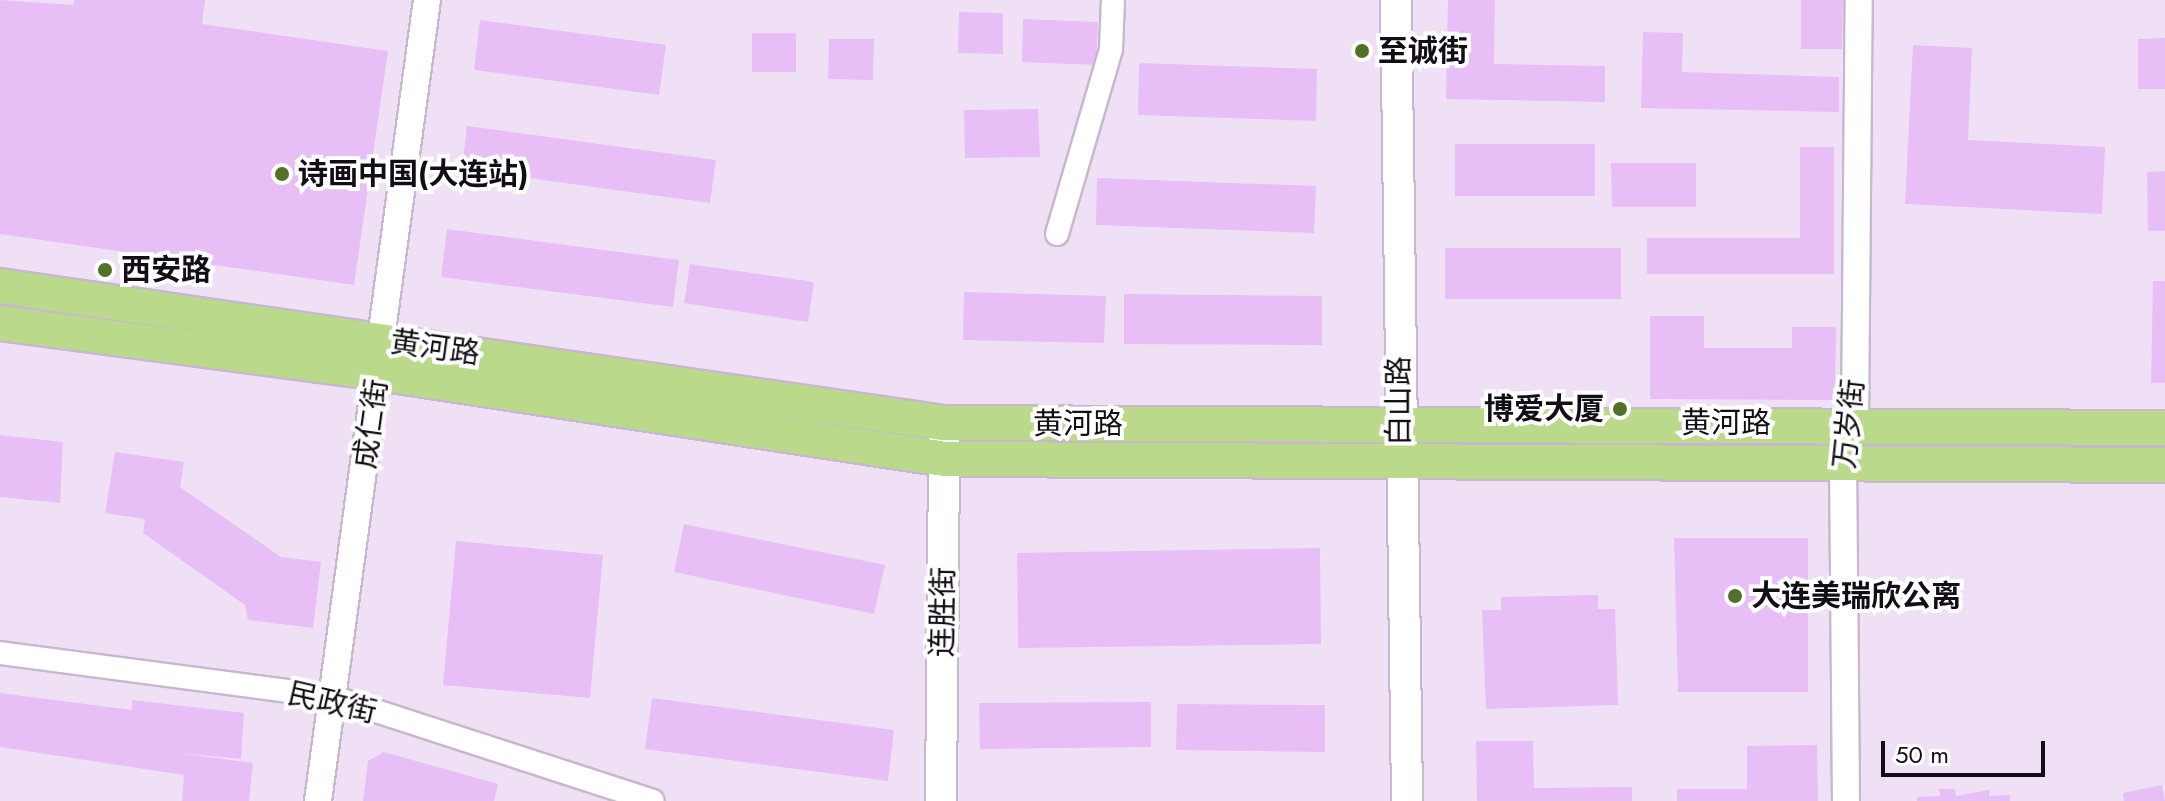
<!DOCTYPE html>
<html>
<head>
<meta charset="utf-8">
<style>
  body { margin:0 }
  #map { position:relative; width:2165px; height:801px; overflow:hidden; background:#f0e0f6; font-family:Jost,"Noto Sans SC",sans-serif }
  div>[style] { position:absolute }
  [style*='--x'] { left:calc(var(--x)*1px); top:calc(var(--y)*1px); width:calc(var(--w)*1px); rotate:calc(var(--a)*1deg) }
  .building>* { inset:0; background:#e8bef7 }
  .roads { filter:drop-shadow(2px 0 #c8b8ce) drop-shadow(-2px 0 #c8b8ce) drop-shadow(0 2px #c8b8ce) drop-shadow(0 -2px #c8b8ce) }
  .minor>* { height:22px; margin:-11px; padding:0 11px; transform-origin:11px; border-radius:11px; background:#fff }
  .tertiary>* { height:26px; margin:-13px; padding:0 13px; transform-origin:13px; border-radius:13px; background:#fff }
  .secondary>* { height:30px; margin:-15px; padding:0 15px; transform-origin:15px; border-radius:15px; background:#fff }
  .primary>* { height:34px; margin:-17px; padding:0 17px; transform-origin:17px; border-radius:17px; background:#bad98b }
  .dots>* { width:22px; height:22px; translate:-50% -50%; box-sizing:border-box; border:4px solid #fff; border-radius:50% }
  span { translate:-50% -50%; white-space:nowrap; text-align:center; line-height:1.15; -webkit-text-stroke:8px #fff; paint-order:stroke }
  .poi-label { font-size:30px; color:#130e15; font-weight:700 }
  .left { translate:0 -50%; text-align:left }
  .right { translate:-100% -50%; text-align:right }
  .street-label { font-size:30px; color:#130e15 }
  .scale { position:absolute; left:1881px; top:741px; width:164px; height:36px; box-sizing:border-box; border:4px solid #130e15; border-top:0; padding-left:10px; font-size:24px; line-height:28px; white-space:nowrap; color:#130e15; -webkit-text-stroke:6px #fff; paint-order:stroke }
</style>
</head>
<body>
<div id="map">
  <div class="building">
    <div style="clip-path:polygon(0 0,73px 5px,74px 0,205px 0,202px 24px,388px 51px,354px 285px,0 234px)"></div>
    <div style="clip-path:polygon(1448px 0,1495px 0,1494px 64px,1605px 66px,1605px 102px,1446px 99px)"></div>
    <div style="clip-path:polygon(1801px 0,1843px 0,1842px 49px,1801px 49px)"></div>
    <div style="clip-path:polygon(959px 12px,1003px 13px,1003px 54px,958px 53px)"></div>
    <div style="clip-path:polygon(1023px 19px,1098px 22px,1096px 65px,1022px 62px)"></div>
    <div style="clip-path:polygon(480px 20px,666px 45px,659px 95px,474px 70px)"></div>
    <div style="clip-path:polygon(1643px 32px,1683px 33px,1682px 72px,1839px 77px,1839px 112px,1641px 108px)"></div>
    <div style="clip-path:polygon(752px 33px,796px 33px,796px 72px,752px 72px)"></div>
    <div style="clip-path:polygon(2165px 38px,2165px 89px,2138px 89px,2138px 39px)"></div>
    <div style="clip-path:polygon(829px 39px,874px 39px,873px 80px,828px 79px)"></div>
    <div style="clip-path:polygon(1913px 45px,1972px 48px,1968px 140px,2105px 147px,2102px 214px,1905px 204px)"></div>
    <div style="clip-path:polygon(1139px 63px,1317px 69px,1316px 121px,1138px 115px)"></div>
    <div style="clip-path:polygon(1038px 109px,1040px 157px,965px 158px,964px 110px)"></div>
    <div style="clip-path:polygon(467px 126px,716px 160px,710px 203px,462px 169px)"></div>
    <div style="clip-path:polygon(1455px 144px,1595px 144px,1595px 196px,1455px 196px)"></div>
    <div style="clip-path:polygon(1800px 147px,1834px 147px,1834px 274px,1647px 274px,1647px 238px,1800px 238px)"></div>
    <div style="clip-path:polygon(1611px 163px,1696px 163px,1696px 207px,1612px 207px)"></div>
    <div style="clip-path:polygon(2165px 171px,2165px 231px,2148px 231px,2147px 172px)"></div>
    <div style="clip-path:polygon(1097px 178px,1316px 186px,1314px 233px,1096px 225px)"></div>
    <div style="clip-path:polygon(447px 229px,679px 260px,673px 307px,441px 277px)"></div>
    <div style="clip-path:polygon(1445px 248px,1621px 248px,1621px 299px,1445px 299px)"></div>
    <div style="clip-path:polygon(690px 264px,814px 282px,808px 322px,684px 303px)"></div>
    <div style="clip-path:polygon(2153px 281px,2165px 281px,2165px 383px,2151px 383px)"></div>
    <div style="clip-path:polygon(964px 292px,1106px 296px,1104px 343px,963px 340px)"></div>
    <div style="clip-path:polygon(1124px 294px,1322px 296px,1322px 345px,1124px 344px)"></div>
    <div style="clip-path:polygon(1650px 316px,1704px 316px,1704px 348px,1792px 348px,1792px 327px,1836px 327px,1835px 400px,1650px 399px)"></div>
    <div style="clip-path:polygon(0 435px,63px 442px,60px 503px,0 497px)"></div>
    <div style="clip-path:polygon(115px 452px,184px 462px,180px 487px,281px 557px,321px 562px,313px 628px,248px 620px,245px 605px,143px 533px,145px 519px,105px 513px)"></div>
    <div style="clip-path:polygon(684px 524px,885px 565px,874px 614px,674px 572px)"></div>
    <div style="clip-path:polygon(1674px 538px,1808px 538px,1808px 692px,1678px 692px)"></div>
    <div style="clip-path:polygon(456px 541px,603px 555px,590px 698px,443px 685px)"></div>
    <div style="clip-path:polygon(1320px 548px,1321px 644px,1018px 648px,1017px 553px)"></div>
    <div style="clip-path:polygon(1598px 595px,1598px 609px,1615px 609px,1618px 705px,1486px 709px,1482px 610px,1501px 610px,1501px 597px)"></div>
    <div style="clip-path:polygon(0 693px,132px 710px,132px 700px,244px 713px,241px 759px,180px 753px,253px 763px,249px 801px,182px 801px,184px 775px,0 747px)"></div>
    <div style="clip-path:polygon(652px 698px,894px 730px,888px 781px,645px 749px)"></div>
    <div style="clip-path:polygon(1151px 702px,1151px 747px,980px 749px,979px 703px)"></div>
    <div style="clip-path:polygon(1177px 704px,1325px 705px,1325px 752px,1176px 750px)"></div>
    <div style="clip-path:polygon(1476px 741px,1533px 741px,1534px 788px,1632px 787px,1632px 801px,1477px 801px)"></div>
    <div style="clip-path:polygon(1817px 745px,1818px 801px,1677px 801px,1677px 789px,1747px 789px,1747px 746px)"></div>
    <div style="clip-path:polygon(384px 752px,498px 784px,494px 801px,363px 801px,368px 761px)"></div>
    <div style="clip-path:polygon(2162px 785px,2165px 801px,2124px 801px,2123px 793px)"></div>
    <div style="clip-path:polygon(1939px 789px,1955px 789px,1956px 796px,1989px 790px,1989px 796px,2010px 795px,2010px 801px,1917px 801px,1917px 797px,1940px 796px)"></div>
  </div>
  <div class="roads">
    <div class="minor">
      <div style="--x:1057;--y:234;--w:193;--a:-73.7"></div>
      <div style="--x:1111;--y:49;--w:49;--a:-87.7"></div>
      <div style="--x:0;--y:653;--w:336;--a:7.5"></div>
      <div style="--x:333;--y:697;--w:336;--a:18"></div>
    </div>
    <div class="tertiary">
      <div style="--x:318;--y:801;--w:808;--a:-82.25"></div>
      <div style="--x:1846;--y:801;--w:340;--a:-90.5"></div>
      <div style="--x:1843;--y:461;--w:40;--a:-72"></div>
      <div style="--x:1855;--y:423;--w:423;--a:-89.5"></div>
    </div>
    <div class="secondary">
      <div style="--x:1396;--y:0;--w:801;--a:89.21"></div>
      <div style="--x:941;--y:801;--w:378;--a:-89.5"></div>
    </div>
    <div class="primary">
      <div style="--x:0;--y:286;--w:954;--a:8.26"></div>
      <div style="--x:944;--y:423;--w:1221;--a:0.23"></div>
      <div style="--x:0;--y:323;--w:381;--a:7.5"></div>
      <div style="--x:378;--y:373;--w:573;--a:8.62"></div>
      <div style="--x:945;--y:459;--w:1220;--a:0.28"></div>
    </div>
  </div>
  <div class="dots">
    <div style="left:1362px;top:51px;background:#527127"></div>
    <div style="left:282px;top:174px;background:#527127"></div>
    <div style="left:105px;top:270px;background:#527127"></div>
    <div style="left:1620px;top:409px;background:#527127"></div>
    <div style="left:1735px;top:596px;background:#527127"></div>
  </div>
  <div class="poi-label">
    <span class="left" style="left:1378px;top:51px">至诚街</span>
    <span class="left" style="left:298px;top:174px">诗画中国(大连站)</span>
    <span class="left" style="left:121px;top:270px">西安路</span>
    <span class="right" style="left:1604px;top:409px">博爱大厦</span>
    <span class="left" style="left:1751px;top:596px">大连美瑞欣公离</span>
  </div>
  <div class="street-label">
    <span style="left:435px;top:348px;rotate:8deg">黄河路</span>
    <span style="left:1399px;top:401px;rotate:-90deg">白山路</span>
    <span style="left:1726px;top:423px">黄河路</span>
    <span style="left:371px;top:424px;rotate:-82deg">成仁街</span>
    <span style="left:1078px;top:424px">黄河路</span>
    <span style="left:1849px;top:424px;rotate:-84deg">万岁街</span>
    <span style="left:943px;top:612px;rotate:-89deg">连胜街</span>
    <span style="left:332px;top:703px;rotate:13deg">民政街</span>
  </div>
  <div class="scale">50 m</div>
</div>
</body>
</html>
